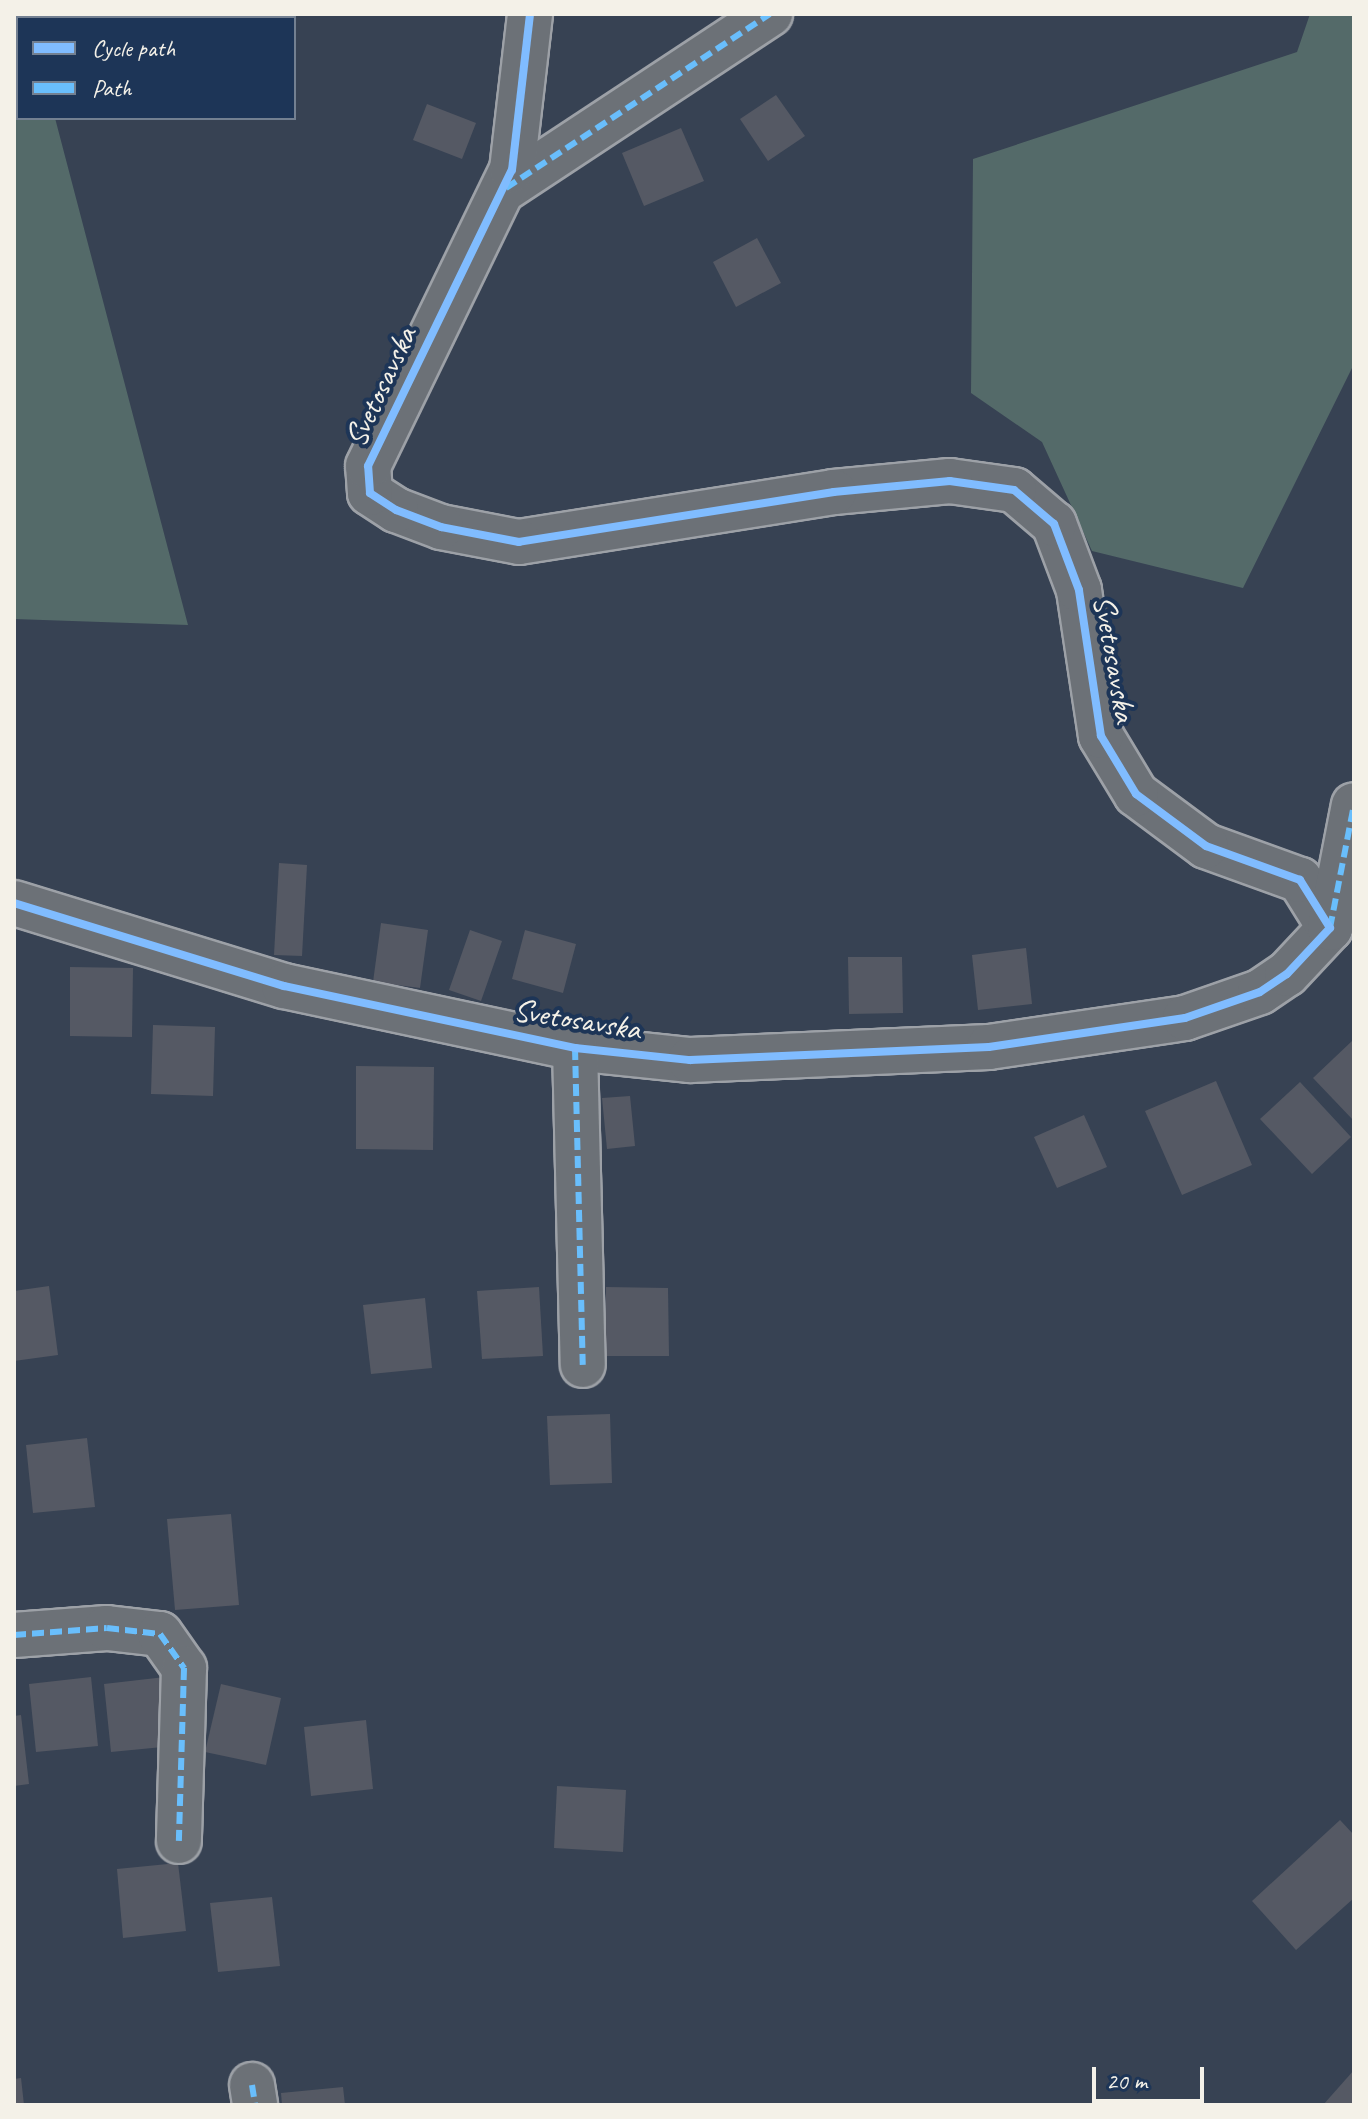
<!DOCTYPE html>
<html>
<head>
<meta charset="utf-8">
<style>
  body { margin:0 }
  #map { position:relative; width:1368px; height:2119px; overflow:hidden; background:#374253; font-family:Caveat,sans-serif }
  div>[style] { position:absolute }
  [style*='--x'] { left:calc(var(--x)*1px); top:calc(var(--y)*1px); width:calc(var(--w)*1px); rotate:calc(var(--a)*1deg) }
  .green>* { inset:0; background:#546a69 }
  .building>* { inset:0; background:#555964 }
  .roads { filter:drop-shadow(2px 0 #9da1a7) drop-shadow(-2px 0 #9da1a7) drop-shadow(0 2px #9da1a7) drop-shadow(0 -2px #9da1a7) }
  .minor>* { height:44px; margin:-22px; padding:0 22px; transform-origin:22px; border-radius:22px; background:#6c7177 }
  .quiet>* { height:6px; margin-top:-3px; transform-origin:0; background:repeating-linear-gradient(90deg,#69befc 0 12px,transparent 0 18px) }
  .cycleway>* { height:8px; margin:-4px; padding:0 4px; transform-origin:4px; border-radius:4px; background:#80bcff }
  span { translate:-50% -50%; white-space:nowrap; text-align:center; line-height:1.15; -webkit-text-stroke:8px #1d3557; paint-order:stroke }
  .street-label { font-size:32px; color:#f4f1e8 }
  .frame { position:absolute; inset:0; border:16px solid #f4f1e8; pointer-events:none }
  .legend { position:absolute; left:16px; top:16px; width:280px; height:104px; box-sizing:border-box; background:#1d3557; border:2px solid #738091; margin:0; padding:10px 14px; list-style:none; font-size:24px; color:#f4f1e8 }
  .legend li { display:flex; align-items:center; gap:16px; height:40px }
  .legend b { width:40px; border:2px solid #738091 }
  .scale { position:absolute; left:1092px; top:2067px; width:112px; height:36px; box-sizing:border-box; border:4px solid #f4f1e8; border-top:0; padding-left:10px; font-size:24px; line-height:28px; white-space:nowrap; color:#f4f1e8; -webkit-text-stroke:6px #1d3557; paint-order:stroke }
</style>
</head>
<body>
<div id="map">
  <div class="green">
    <div style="clip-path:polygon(14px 14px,29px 18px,18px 18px,18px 118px,55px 118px,188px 625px,14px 619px)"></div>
    <div style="clip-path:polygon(1310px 14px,1354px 14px,1354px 364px,1243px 588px,1092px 551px,1042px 442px,971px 393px,973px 159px,1297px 52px)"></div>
  </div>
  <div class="building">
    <div style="clip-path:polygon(776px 95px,805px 136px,768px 161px,740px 119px)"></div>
    <div style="clip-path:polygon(427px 104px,476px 123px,462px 159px,413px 140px)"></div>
    <div style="clip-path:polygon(681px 128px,704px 181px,644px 206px,622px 153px)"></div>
    <div style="clip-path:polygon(757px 238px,781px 283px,736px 307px,713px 262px)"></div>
    <div style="clip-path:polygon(279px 863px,307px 865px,302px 956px,274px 955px)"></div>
    <div style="clip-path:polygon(381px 923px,428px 930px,420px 988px,373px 982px)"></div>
    <div style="clip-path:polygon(470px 930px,502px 941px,481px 1001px,449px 990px)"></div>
    <div style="clip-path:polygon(525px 930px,576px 944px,563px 993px,512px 979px)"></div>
    <div style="clip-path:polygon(1026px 948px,1032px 1004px,978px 1010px,972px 955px)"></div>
    <div style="clip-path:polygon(848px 957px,902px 957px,903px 1013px,849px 1014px)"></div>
    <div style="clip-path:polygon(70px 967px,133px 968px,132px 1037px,70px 1036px)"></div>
    <div style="clip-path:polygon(153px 1025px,215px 1027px,213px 1096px,151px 1094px)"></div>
    <div style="clip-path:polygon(1352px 1041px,1354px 1043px,1354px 1121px,1313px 1078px)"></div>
    <div style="clip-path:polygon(356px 1066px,434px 1067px,433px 1150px,356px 1149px)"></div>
    <div style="clip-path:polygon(1216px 1081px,1252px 1165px,1182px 1195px,1145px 1111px)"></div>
    <div style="clip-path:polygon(1300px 1082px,1351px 1137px,1312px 1174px,1260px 1119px)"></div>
    <div style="clip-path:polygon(630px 1096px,635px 1146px,607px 1149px,602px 1098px)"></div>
    <div style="clip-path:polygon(1084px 1115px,1107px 1167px,1057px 1188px,1034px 1137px)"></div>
    <div style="clip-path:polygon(49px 1286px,58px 1355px,14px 1361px,14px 1291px)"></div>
    <div style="clip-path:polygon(539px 1287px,543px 1356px,482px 1359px,477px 1291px)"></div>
    <div style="clip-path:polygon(606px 1287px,668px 1288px,669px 1356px,606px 1356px)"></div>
    <div style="clip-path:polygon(425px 1298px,432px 1368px,371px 1374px,363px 1305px)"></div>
    <div style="clip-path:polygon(610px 1414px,612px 1483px,550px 1485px,547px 1416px)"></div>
    <div style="clip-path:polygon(87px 1438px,95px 1507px,33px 1513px,26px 1445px)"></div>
    <div style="clip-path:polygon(231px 1514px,239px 1605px,175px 1610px,167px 1519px)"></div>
    <div style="clip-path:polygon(91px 1677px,98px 1746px,36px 1752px,29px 1684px)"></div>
    <div style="clip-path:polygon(165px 1677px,173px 1746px,111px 1752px,104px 1684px)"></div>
    <div style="clip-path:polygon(221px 1684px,281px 1698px,266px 1765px,205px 1752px)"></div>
    <div style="clip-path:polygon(21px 1715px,29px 1784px,14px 1786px,14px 1716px)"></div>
    <div style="clip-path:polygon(366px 1720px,373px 1789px,311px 1796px,304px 1727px)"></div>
    <div style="clip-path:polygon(557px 1786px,626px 1790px,623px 1852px,554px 1848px)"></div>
    <div style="clip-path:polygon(1340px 1820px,1354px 1835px,1354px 1898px,1296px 1950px,1252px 1901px)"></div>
    <div style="clip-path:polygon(178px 1863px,186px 1931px,123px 1938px,117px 1869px)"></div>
    <div style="clip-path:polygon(272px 1897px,280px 1966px,218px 1972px,210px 1903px)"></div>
    <div style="clip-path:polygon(1354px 2070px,1354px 2105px,1323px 2105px)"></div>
    <div style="clip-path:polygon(21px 2078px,24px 2105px,14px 2105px,14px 2079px)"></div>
    <div style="clip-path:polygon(343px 2087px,345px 2105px,282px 2105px,281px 2093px)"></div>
  </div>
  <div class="roads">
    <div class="minor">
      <div style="--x:503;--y:190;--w:320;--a:-33.4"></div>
      <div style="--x:14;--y:903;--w:282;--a:17.1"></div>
      <div style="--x:284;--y:986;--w:298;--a:12"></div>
      <div style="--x:575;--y:1048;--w:116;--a:6"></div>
      <div style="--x:690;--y:1060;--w:299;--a:-2.5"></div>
      <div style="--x:989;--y:1047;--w:198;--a:-8.4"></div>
      <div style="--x:1185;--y:1018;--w:79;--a:-19.1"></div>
      <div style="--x:1260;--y:992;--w:32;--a:-34"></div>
      <div style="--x:1287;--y:974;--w:63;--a:-46.9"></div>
      <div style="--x:1330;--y:928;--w:57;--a:-122"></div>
      <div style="--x:1300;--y:880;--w:100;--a:-160.1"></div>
      <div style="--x:1206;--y:846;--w:87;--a:-143.4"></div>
      <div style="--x:1136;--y:794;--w:68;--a:-121.1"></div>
      <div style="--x:1101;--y:736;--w:148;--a:-98.6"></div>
      <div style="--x:1079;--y:590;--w:71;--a:-110.7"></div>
      <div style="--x:1054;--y:524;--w:52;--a:-139.6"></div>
      <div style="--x:1014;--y:490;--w:65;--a:-172"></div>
      <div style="--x:950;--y:481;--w:117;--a:174.6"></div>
      <div style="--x:834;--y:492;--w:319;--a:171"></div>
      <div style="--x:519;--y:542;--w:79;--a:-169.1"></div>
      <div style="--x:441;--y:527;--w:48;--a:-159.3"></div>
      <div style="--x:396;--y:510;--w:31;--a:-147"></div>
      <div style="--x:370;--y:493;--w:27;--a:-94"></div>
      <div style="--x:368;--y:466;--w:329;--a:-64.1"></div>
      <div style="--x:512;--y:170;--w:157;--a:-83.4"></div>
      <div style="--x:1330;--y:928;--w:125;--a:-79"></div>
      <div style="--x:575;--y:1048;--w:317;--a:88.6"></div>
      <div style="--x:14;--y:1635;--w:93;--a:-4.3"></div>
      <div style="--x:107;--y:1628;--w:53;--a:6.5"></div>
      <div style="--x:160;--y:1634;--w:42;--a:54.8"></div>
      <div style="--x:184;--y:1668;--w:173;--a:91.7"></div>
      <div style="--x:252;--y:2085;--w:20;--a:81"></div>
    </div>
  </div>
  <div class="quiet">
    <div style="--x:506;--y:188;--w:316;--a:-33.4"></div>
    <div style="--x:1330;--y:928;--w:125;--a:-79"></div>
    <div style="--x:575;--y:1048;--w:317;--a:88.6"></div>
    <div style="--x:14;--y:1635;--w:93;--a:-4.3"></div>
    <div style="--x:107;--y:1628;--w:53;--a:6.5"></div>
    <div style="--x:160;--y:1634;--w:42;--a:54.8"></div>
    <div style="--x:184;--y:1668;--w:173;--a:91.7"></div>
    <div style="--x:252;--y:2085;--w:20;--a:81"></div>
  </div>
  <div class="cycleway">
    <div style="--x:14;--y:903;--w:282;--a:17.1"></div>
    <div style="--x:284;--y:986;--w:298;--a:12"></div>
    <div style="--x:575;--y:1048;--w:116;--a:6"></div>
    <div style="--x:690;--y:1060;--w:299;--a:-2.5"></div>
    <div style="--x:989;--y:1047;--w:198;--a:-8.4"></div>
    <div style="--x:1185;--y:1018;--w:79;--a:-19.1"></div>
    <div style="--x:1260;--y:992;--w:32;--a:-34"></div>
    <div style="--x:1287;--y:974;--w:63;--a:-46.9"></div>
    <div style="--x:1330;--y:928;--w:57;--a:-122"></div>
    <div style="--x:1300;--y:880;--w:100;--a:-160.1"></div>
    <div style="--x:1206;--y:846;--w:87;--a:-143.4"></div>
    <div style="--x:1136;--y:794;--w:68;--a:-121.1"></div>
    <div style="--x:1101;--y:736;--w:148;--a:-98.6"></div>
    <div style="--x:1079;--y:590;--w:71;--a:-110.7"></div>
    <div style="--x:1054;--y:524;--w:52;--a:-139.6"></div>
    <div style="--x:1014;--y:490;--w:65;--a:-172"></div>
    <div style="--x:950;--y:481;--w:117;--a:174.6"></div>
    <div style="--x:834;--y:492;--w:319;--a:171"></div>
    <div style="--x:519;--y:542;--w:79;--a:-169.1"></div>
    <div style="--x:441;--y:527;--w:48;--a:-159.3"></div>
    <div style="--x:396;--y:510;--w:31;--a:-147"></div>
    <div style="--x:370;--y:493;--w:27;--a:-94"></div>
    <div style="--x:368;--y:466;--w:329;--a:-64.1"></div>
    <div style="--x:512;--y:170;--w:157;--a:-83.4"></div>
  </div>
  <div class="street-label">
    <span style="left:381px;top:387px;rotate:-65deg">Svetosavska</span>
    <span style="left:1114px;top:659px;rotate:80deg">Svetosavska</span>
    <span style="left:577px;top:1020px;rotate:9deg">Svetosavska</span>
  </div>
  <div class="frame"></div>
  <ul class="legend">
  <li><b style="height:10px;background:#80bcff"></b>Cycle path</li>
  <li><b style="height:10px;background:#69befc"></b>Path</li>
  </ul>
  <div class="scale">20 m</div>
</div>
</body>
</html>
